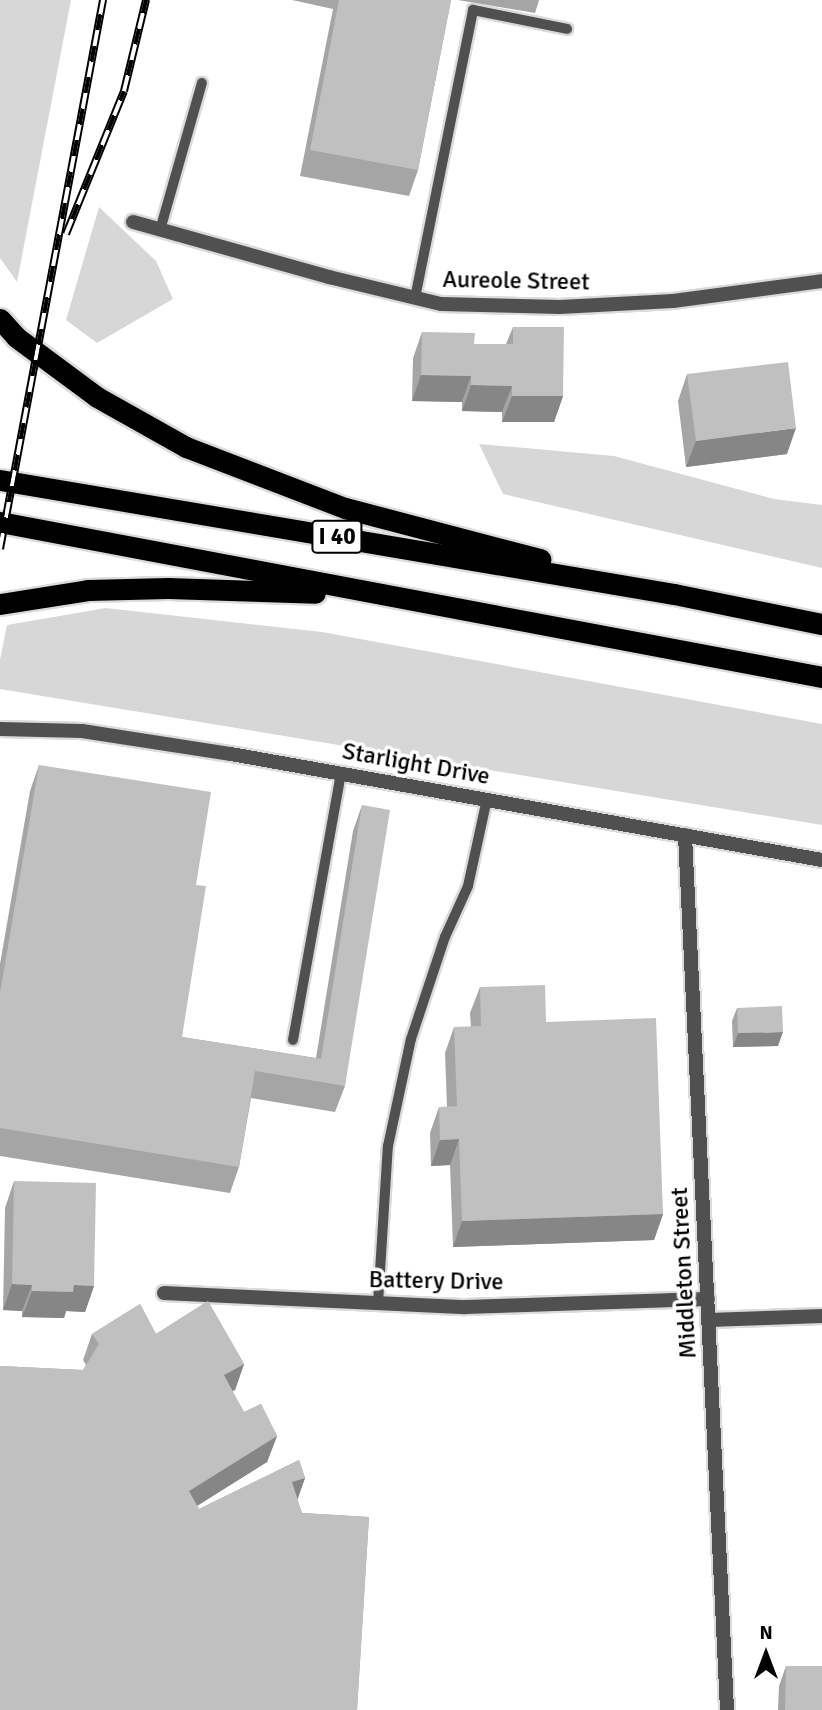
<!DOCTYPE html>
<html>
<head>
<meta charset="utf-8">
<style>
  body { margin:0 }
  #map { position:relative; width:822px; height:1710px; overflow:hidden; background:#fff; font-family:Signika,sans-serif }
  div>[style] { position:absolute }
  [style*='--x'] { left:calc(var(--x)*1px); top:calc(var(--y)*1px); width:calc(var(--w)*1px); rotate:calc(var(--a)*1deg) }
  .green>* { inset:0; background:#d7d7d7 }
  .roads { filter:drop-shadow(2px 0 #dbdbdb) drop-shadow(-2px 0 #dbdbdb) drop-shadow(0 2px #dbdbdb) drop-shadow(0 -2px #dbdbdb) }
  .lane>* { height:10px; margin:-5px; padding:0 5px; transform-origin:5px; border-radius:5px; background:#505050 }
  .street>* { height:14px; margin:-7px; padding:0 7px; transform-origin:7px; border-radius:7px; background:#505050 }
  .highway>* { height:21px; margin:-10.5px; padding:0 10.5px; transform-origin:10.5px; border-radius:10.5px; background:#000 }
  .rail>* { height:8px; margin-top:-4px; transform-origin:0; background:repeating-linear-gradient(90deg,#fff 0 16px,#000 0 32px); box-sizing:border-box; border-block:2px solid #000 }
  .wall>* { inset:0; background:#a5a5a5 }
  .shaded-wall>* { inset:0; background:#868686 }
  .building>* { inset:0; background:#c0c0c0 }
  span { translate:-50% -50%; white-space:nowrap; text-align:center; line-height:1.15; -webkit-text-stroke:7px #fff; paint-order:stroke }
  .shield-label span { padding:2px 5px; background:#fff; border:2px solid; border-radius:5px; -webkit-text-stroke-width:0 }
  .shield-label { font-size:23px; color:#000; font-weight:700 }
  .street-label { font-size:24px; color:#000 }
  .north { position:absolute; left:731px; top:1619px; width:70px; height:70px; -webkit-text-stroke:5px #fff; paint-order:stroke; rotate:0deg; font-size:19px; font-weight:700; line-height:28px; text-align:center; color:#000 }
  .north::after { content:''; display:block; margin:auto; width:24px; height:32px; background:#000; clip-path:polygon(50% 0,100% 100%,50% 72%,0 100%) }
</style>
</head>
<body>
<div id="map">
  <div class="green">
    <div style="clip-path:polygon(0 0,71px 0,17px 282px,0 258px)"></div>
    <div style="clip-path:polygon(99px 207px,156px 261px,173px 299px,97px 343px,66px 320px)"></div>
    <div style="clip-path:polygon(479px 444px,614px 456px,774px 499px,822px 505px,822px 568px,503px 494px)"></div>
    <div style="clip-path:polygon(106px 608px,322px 632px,822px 724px,822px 825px,0 689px,0 660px,7px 625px)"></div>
  </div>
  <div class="roads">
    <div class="lane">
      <div style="--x:160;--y:230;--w:153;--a:-74.1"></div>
      <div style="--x:415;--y:298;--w:294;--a:-78.6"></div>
      <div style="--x:473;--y:10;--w:96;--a:11.4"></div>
      <div style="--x:293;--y:1040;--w:271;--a:-79.8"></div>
      <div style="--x:378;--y:1303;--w:157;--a:-86.4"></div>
      <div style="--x:388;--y:1146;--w:109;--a:-77.9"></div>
      <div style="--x:411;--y:1039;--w:108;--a:-71.6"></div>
      <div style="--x:445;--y:937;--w:56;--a:-65.7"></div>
      <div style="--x:468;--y:886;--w:89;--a:-77.7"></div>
    </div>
    <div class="street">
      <div style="--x:133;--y:222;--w:204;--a:15.7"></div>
      <div style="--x:329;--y:277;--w:115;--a:13.6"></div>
      <div style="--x:441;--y:304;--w:119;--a:1.4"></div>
      <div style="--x:560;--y:307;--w:113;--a:-3"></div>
      <div style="--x:673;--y:301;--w:150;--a:-7.6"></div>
      <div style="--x:0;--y:729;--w:82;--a:1.4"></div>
      <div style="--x:82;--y:731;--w:151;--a:8.8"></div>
      <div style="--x:231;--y:754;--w:600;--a:10.17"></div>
      <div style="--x:685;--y:835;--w:876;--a:87.25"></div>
      <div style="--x:164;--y:1293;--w:302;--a:2.7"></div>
      <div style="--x:466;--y:1307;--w:242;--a:-1.9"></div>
      <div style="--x:709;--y:1320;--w:113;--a:-2"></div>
    </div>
    <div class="highway">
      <div style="--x:0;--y:319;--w:24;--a:48"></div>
      <div style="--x:16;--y:337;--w:101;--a:36.5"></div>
      <div style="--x:97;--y:397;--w:102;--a:29.3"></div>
      <div style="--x:186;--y:447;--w:170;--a:21"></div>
      <div style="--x:345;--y:508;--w:202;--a:14.7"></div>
      <div style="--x:0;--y:480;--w:684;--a:9.6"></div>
      <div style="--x:674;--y:594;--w:151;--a:11.5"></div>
      <div style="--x:0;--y:522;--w:836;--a:10.68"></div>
      <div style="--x:0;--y:604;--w:89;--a:-9"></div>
      <div style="--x:88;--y:590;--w:80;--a:-1.4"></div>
      <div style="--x:168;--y:588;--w:147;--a:1.9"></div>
    </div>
  </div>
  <div class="rail">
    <div style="--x:66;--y:234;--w:154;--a:-67.9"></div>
    <div style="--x:124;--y:91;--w:94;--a:-76.4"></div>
    <div style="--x:0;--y:549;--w:559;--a:-79.37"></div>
  </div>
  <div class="wall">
    <div style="clip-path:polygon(292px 0,451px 0,418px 170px,409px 196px,300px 176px,333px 9px)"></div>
    <div style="clip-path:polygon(458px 0,539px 0,535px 13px)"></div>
    <div style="clip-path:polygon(513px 327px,563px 396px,554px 422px,502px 422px,502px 412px,462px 411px,462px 402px,412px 401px,413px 358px,422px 332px,474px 344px,506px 344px)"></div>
    <div style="clip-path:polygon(687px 374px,787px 454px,686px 467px,678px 401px)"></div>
    <div style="clip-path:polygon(39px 765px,196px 885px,182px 1037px,316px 1058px,353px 831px,362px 805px,345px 1086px,335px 1112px,251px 1098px,239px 1167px,230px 1193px,0 1156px,0 964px,30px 791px)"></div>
    <div style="clip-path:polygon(480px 987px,546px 1022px,663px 1214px,654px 1240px,453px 1247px,450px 1165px,431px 1166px,430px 1133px,439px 1107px,447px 1107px,445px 1053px,454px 1027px,471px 1027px,470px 1013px)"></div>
    <div style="clip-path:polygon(737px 1008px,778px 1046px,733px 1047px,732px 1021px)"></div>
    <div style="clip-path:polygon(14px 1181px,94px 1286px,85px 1312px,66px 1311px,64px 1318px,22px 1317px,22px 1311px,3px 1310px,5px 1208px)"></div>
    <div style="clip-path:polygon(208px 1301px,244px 1364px,235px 1390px,232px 1391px,244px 1412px,261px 1404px,277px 1436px,267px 1462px,197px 1506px,199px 1509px,299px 1460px,305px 1478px,297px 1499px,302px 1513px,369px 1517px,357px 1710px,0 1710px,0 1366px,83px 1370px,86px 1365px,83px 1360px,92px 1334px,140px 1304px,156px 1334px)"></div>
    <div style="clip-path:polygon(786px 1666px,822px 1710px,778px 1710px,779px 1686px)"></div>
  </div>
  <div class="shaded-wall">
    <div style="clip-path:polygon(421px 375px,471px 376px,462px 402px,412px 401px)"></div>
    <div style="clip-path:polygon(471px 385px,512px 386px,502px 412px,462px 411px)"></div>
    <div style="clip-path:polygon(512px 396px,563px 396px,554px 422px,502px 422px)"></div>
    <div style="clip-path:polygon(796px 428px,787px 454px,686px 467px,696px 441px)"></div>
    <div style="clip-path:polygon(783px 1032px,778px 1046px,733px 1047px,738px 1033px)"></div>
    <div style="clip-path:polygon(459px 1139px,450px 1165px,431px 1166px,440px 1140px)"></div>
    <div style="clip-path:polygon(663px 1214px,654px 1240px,453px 1247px,462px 1221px)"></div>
    <div style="clip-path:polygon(12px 1284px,32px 1285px,22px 1311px,3px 1310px)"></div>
    <div style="clip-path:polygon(74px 1285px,94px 1286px,85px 1312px,66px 1311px,64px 1318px,22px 1317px,32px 1291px)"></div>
    <div style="clip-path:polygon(244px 1364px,235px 1390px,214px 1401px,224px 1375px)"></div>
    <div style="clip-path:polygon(277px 1436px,267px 1462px,179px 1517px,189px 1491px)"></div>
    <div style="clip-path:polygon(305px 1478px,296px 1504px,292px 1482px)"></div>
  </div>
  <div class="building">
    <div style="clip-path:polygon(339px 0,451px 0,418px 170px,310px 150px)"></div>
    <div style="clip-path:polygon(513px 327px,564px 327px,563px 396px,512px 396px,512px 386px,471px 385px,471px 376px,421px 375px,422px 332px,475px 333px,474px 344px,513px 344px)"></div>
    <div style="clip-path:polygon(788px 362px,796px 428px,696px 441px,687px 374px)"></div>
    <div style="clip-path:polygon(39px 765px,211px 792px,196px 885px,206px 886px,182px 1037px,321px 1059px,362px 805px,390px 810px,345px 1086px,255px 1071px,239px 1167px,0 1128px,0 993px)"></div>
    <div style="clip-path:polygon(545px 985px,546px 1022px,656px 1018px,663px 1214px,462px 1221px,459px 1139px,440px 1140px,439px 1107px,457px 1106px,454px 1027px,481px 1026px,480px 987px)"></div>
    <div style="clip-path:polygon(782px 1006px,783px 1032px,738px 1033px,737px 1008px)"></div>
    <div style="clip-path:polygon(14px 1181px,96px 1183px,94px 1286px,74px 1285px,73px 1292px,32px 1291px,32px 1285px,12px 1284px)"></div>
    <div style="clip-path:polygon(208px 1301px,244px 1364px,224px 1375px,244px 1412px,261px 1404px,277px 1436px,189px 1491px,199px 1509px,299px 1460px,305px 1478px,292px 1482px,302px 1513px,369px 1517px,357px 1710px,0 1710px,0 1366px,83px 1370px,99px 1344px,92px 1334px,140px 1304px,156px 1334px)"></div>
    <div style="clip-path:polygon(786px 1666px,822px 1666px,822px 1710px,785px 1710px)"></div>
  </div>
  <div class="shield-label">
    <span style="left:337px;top:537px">I 40</span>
  </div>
  <div class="street-label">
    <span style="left:516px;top:281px;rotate:1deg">Aureole Street</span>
    <span style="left:416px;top:764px;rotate:10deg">Starlight Drive</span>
    <span style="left:684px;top:1273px;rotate:-93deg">Middleton Street</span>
    <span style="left:436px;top:1281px;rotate:1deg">Battery Drive</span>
  </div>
  <div class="north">N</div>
</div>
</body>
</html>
